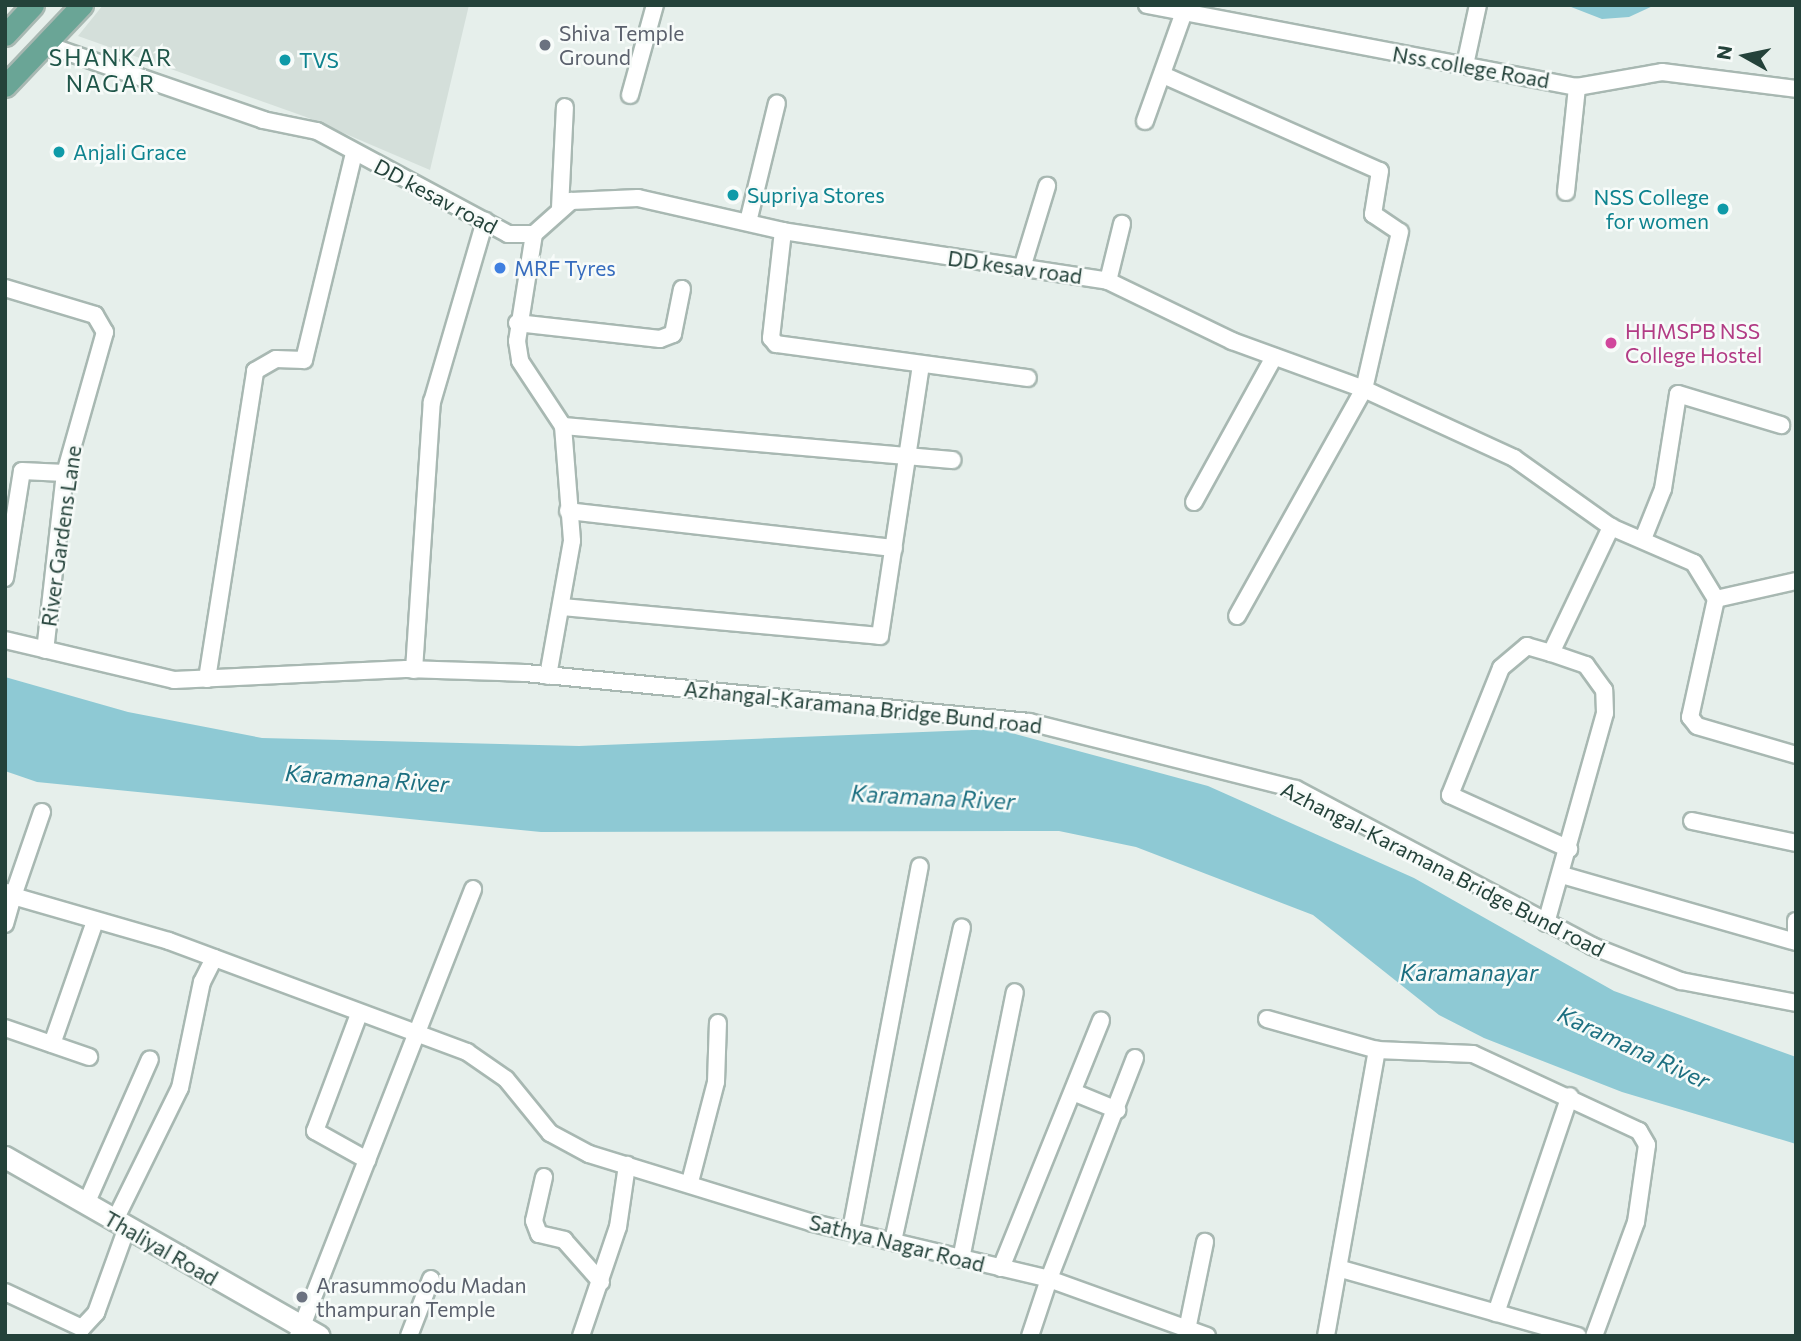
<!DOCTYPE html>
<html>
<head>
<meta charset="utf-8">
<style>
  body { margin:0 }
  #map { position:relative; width:1801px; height:1341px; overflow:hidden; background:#e6efeb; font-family:Commissioner,sans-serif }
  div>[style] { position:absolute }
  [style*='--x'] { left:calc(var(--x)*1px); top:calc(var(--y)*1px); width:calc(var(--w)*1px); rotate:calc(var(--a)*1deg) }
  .built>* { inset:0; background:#d4dfda }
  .water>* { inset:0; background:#8ec9d4 }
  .roads { filter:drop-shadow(2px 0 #a8b8b2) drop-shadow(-2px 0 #a8b8b2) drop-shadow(0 2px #a8b8b2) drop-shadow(0 -2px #a8b8b2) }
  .street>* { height:16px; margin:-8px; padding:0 8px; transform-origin:8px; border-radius:8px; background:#fff }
  .secondary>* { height:21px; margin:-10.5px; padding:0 10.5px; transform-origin:10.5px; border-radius:10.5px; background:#fff }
  .primary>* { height:21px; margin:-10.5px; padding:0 10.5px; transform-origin:10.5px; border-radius:10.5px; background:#6aa596 }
  .dots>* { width:19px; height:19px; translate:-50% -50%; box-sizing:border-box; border:4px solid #f7fbf9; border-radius:50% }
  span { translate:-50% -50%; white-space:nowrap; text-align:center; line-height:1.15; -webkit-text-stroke:5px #f7fbf9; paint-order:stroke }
  .worship-label { font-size:21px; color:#5b616d }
  .left { translate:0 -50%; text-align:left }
  .culture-label { font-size:21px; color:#0d838f }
  .right { translate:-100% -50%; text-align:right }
  .street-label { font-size:21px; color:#24423a }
  .shop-label { font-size:21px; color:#366cbe }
  .hotel-label { font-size:21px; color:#b23c85 }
  .neighbourhood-label { font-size:23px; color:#1f5548; letter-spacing:2px }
  .water-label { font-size:23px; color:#1c6f80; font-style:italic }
  .frame { position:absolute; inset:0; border:7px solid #24423a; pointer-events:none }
  .north { position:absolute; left:1710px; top:21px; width:70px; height:70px; -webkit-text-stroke:5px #f7fbf9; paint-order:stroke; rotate:279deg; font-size:19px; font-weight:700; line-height:28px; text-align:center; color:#24423a }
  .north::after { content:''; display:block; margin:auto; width:24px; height:32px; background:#24423a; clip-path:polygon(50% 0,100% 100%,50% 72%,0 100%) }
</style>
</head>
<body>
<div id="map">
  <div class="built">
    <div style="clip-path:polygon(103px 5px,469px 5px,430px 170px,306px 117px,78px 36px)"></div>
  </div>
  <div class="water">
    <div style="clip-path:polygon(1566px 5px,1655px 5px,1629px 17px,1602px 19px)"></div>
    <div style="clip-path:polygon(5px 677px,128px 712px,262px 738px,579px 746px,997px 729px,1208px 786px,1414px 878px,1614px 991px,1796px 1057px,1796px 1144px,1622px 1092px,1484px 1038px,1439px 1015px,1313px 915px,1136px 847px,1059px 831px,541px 832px,37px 782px,5px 771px)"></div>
  </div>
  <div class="roads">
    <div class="street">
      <div style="--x:1147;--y:5;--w:438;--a:10.8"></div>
      <div style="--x:1577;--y:87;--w:86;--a:-10"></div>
      <div style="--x:1662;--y:72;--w:135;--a:7.2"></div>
      <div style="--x:47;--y:45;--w:229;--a:19.1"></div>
      <div style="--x:263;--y:120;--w:55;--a:11.5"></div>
      <div style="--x:317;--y:131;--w:217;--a:28.3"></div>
      <div style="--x:508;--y:234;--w:26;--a:0"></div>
      <div style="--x:534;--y:234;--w:50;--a:-41.7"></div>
      <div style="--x:571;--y:201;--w:67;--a:-2.6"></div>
      <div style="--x:638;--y:198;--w:149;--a:12.8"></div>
      <div style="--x:783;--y:231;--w:329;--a:8.7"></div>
      <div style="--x:1108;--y:281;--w:138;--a:25.8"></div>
      <div style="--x:1232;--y:341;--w:140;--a:20"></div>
      <div style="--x:1364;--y:389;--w:165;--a:24.7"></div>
      <div style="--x:1514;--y:458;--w:119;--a:35.4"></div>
      <div style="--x:1611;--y:527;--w:90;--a:23.4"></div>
      <div style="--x:1694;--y:563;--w:42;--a:58.6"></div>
      <div style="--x:1716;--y:599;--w:121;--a:102.4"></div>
      <div style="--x:1690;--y:717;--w:11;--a:52"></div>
      <div style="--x:1697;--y:726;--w:103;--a:16.3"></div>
      <div style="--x:1465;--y:65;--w:61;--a:-77.8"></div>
      <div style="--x:1163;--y:75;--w:237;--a:23.9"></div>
      <div style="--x:1380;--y:171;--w:44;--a:99.2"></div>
      <div style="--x:1373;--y:214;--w:32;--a:34"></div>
      <div style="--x:1400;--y:232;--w:161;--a:102.9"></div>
      <div style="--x:1364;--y:389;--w:260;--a:119.2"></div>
      <div style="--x:630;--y:95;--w:93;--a:-74.5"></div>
      <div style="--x:1145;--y:121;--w:116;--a:-70.3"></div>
      <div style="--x:1566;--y:192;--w:106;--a:-84"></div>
      <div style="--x:560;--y:208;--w:101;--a:-87.2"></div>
      <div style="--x:748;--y:222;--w:122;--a:-76.3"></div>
      <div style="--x:783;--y:231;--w:108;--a:96.4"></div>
      <div style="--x:771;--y:338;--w:8;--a:50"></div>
      <div style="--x:776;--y:344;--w:254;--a:7.7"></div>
      <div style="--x:534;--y:234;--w:108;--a:99"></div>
      <div style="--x:517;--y:341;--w:20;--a:81"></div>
      <div style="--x:520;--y:361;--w:78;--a:56.5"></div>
      <div style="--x:563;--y:426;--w:115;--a:85.5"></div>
      <div style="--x:572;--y:541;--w:137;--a:100.1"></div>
      <div style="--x:1022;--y:268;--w:86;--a:-73"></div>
      <div style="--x:1108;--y:281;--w:59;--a:-76.2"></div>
      <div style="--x:5;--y:288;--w:94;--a:16.7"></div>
      <div style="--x:95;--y:315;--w:20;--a:60"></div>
      <div style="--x:105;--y:332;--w:147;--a:105.8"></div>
      <div style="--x:65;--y:473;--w:178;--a:96.4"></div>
      <div style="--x:517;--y:323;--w:144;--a:6.4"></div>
      <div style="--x:660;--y:339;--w:14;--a:-21"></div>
      <div style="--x:673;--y:334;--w:46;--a:-78.7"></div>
      <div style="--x:563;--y:426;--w:391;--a:5"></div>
      <div style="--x:1194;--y:502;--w:166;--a:-61.1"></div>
      <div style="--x:568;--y:511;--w:328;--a:6.5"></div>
      <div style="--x:1643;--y:539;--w:54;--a:-68.2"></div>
      <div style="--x:1663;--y:489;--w:96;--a:-81"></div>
      <div style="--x:1678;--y:394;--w:108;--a:16.8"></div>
      <div style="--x:5;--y:578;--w:108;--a:-81"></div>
      <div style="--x:22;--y:471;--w:43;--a:2.7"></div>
      <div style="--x:1716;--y:599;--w:82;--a:-12.7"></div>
      <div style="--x:562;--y:607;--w:319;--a:5.2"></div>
      <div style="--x:880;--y:636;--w:274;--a:-81.4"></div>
      <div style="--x:5;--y:640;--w:174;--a:13.3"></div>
      <div style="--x:174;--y:680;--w:232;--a:-2.7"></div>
      <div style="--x:406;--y:669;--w:119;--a:1.9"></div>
      <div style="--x:525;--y:673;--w:506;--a:5.55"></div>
      <div style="--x:1029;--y:722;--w:275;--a:14.1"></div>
      <div style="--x:1296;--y:789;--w:335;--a:27.9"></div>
      <div style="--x:1592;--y:946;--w:96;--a:21.5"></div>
      <div style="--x:1681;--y:981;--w:117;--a:10.8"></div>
      <div style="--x:1551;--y:653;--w:25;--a:-164"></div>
      <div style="--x:1527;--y:646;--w:34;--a:140"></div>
      <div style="--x:1501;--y:668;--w:137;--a:111.9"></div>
      <div style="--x:1450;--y:795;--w:131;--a:24.4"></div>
      <div style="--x:414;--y:670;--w:269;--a:-86.2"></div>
      <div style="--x:432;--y:402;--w:189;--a:-73.7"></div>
      <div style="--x:207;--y:679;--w:312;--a:-81.1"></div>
      <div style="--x:255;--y:371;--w:24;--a:-30"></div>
      <div style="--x:276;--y:359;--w:28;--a:2"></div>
      <div style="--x:304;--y:360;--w:213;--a:-76.4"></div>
      <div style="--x:42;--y:812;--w:89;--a:109"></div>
      <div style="--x:13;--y:896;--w:162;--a:16.1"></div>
      <div style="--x:169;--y:941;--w:318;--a:20.4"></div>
      <div style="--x:467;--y:1052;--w:47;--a:34.7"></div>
      <div style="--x:506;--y:1079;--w:70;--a:50.8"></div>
      <div style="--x:550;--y:1133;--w:44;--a:28.3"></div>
      <div style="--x:589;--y:1154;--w:234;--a:17.1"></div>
      <div style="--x:813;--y:1223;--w:243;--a:13.3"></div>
      <div style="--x:1049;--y:1279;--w:60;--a:108.4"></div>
      <div style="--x:1692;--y:821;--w:106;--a:11.9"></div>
      <div style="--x:1562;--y:875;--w:239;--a:16"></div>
      <div style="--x:1796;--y:921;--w:21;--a:90"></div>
      <div style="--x:1546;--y:923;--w:218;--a:-74.3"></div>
      <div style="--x:1605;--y:713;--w:23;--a:-92"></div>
      <div style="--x:1604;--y:690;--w:31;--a:-126"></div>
      <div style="--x:1586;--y:665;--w:37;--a:-161"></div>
      <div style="--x:1551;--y:653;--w:140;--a:-64.5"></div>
      <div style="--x:5;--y:924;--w:29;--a:-74"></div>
      <div style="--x:13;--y:896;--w:8;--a:-150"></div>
      <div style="--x:359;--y:1014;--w:125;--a:110.6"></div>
      <div style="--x:315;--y:1131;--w:60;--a:29.1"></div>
      <div style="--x:1267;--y:1019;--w:114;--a:15.7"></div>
      <div style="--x:1377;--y:1050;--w:96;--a:2.4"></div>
      <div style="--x:1473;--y:1054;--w:183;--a:24.9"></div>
      <div style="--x:1639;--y:1131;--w:16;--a:60"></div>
      <div style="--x:1647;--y:1145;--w:78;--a:98.1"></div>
      <div style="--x:1636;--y:1222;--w:121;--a:110.2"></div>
      <div style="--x:5;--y:1028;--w:89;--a:19"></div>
      <div style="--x:52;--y:1044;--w:130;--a:-70.7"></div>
      <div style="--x:1135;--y:1058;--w:237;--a:111.3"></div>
      <div style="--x:1049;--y:1279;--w:168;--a:19.8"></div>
      <div style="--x:1073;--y:1092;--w:48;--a:22.2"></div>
      <div style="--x:544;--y:1177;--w:45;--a:102.8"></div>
      <div style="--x:534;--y:1221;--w:14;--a:69"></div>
      <div style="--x:539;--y:1234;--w:26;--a:13"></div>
      <div style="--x:564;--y:1240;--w:56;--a:48.6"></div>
      <div style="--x:690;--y:1182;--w:103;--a:-75.4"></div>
      <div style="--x:716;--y:1082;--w:59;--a:-88.1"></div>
      <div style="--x:86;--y:1204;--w:158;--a:-66.2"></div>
      <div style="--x:114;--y:1222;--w:149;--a:-63.8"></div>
      <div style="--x:180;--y:1088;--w:108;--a:-78.3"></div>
      <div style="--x:202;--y:982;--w:27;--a:-63"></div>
      <div style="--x:851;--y:1230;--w:370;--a:-79.3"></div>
      <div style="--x:893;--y:1241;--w:321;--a:-77.6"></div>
      <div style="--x:961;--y:1259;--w:272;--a:-78.6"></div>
      <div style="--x:1001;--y:1268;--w:267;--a:-68"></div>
      <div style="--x:1341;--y:1269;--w:246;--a:15.8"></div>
      <div style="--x:5;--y:1292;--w:85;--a:25.1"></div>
      <div style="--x:82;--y:1328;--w:21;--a:-47"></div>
      <div style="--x:96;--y:1313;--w:88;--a:-70.1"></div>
      <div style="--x:1496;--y:1313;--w:229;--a:-71.2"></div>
      <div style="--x:1188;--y:1325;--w:85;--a:-78.4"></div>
      <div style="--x:298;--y:1336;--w:480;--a:-68.6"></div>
      <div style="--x:409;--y:1336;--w:61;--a:-68.9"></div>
      <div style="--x:581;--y:1336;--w:115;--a:-71.3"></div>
      <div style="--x:618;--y:1227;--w:63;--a:-81.7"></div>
      <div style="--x:1326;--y:1336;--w:291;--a:-79.9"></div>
    </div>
    <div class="secondary">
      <div style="--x:5;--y:1157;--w:361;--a:29.7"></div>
    </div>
    <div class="primary">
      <div style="--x:5;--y:35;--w:41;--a:-47"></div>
      <div style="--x:5;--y:86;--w:112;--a:-46.5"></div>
    </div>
  </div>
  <div class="dots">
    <div style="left:545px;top:45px;background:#6b7280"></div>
    <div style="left:285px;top:60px;background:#0f9aa8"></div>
    <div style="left:59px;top:152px;background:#0f9aa8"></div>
    <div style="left:733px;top:195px;background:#0f9aa8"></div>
    <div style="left:1723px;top:209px;background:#0f9aa8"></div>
    <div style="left:500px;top:268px;background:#3f7fe0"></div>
    <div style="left:1611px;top:343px;background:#d1479c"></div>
    <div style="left:302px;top:1297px;background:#6b7280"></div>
  </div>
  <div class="worship-label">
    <span class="left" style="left:559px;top:45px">Shiva Temple<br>Ground</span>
    <span class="left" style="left:316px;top:1297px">Arasummoodu Madan<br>thampuran Temple</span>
  </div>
  <div class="culture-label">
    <span class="left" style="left:299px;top:60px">TVS</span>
    <span class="left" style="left:73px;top:152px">Anjali Grace</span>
    <span class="left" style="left:747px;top:195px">Supriya Stores</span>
    <span class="right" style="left:1709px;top:209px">NSS College<br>for women</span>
  </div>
  <div class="street-label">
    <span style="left:1471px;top:67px;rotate:10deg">Nss college Road</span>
    <span style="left:436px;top:196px;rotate:28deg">DD kesav road</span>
    <span style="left:1015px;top:267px;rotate:8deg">DD kesav road</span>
    <span style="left:61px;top:536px;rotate:-82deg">River Gardens Lane</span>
    <span style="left:863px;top:707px;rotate:6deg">Azhangal-Karamana Bridge Bund road</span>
    <span style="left:1443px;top:869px;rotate:27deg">Azhangal-Karamana Bridge Bund road</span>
    <span style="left:897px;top:1243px;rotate:14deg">Sathya Nagar Road</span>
    <span style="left:161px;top:1248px;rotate:30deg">Thaliyal Road</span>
  </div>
  <div class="shop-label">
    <span class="left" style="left:514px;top:268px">MRF Tyres</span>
  </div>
  <div class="hotel-label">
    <span class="left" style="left:1625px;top:343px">HHMSPB NSS<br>College Hostel</span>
  </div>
  <div class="neighbourhood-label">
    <span style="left:111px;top:70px">SHANKAR<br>NAGAR</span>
  </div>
  <div class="water-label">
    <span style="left:367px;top:778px;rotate:4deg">Karamana River</span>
    <span style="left:933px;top:797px;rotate:3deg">Karamana River</span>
    <span style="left:1469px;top:972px">Karamanayar</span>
    <span style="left:1634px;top:1047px;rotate:25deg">Karamana River</span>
  </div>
  <div class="frame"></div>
  <div class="north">N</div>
</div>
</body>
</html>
